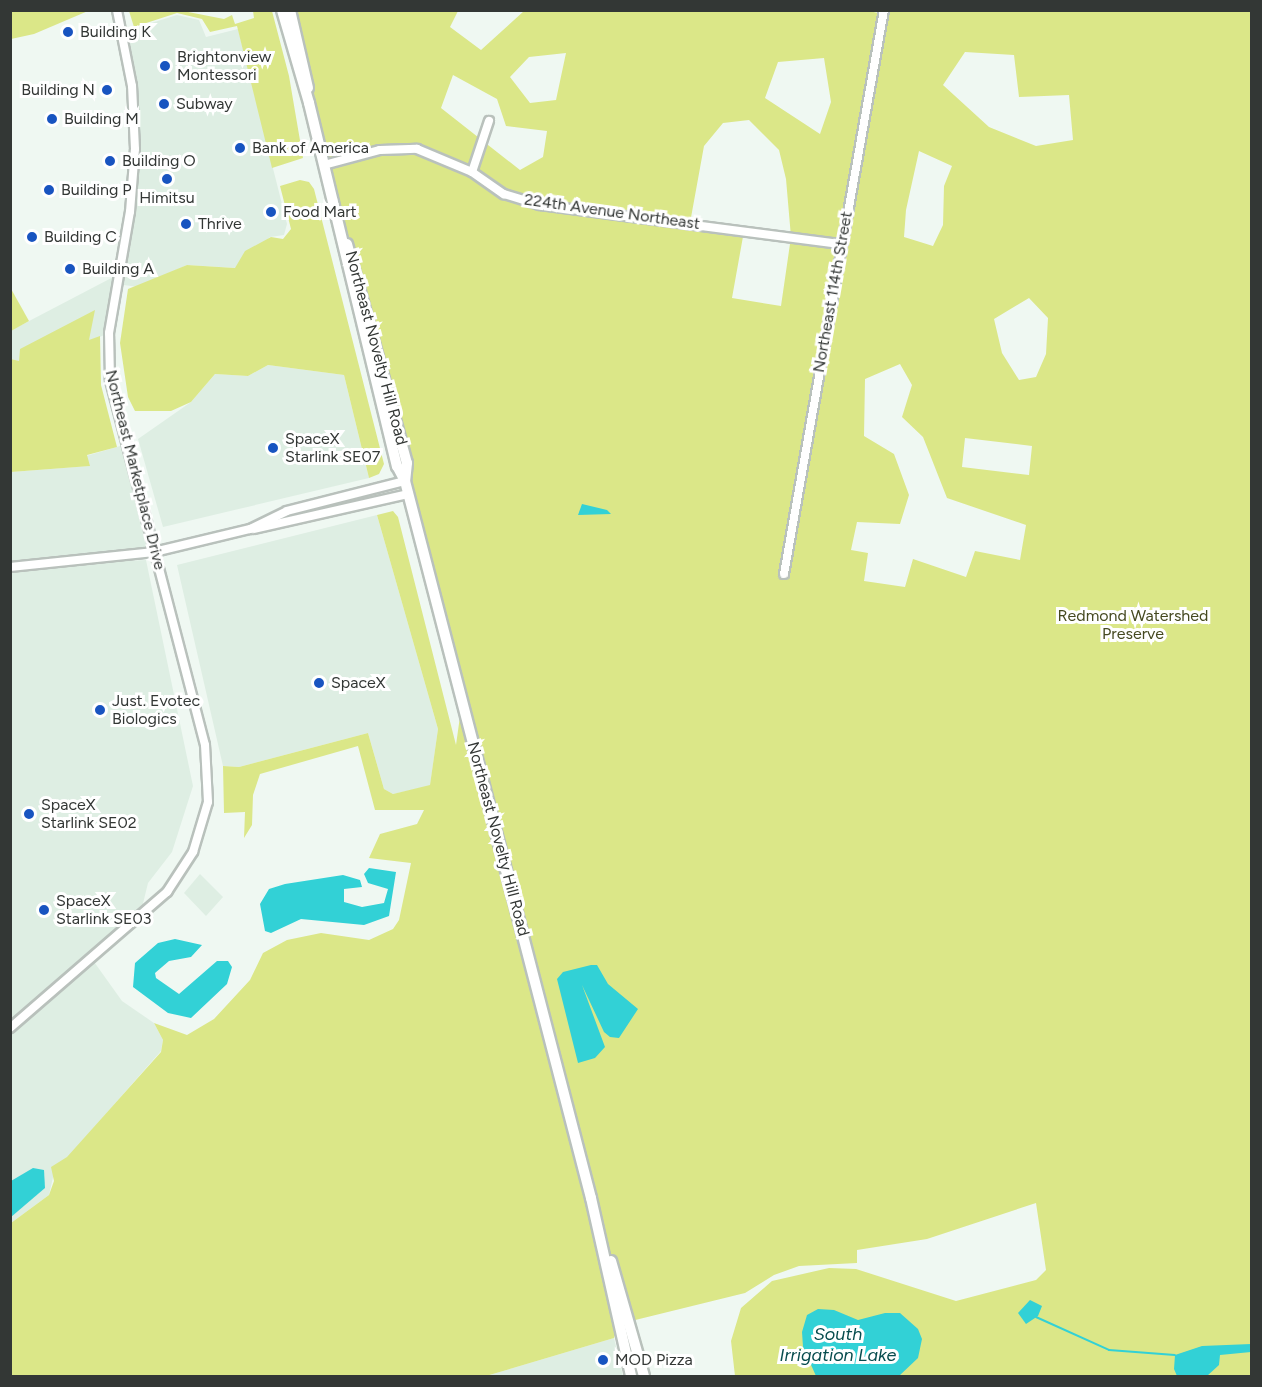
<!DOCTYPE html>
<html>
<head>
<meta charset="utf-8">
<style>
  body { margin:0 }
  #map { position:relative; width:1262px; height:1387px; overflow:hidden; background:#eff8f2; font-family:Figtree,sans-serif }
  div>[style] { position:absolute }
  [style*='--x'] { left:calc(var(--x)*1px); top:calc(var(--y)*1px); width:calc(var(--w)*1px); rotate:calc(var(--a)*1deg) }
  .built>* { inset:0; background:#deeee3 }
  .green>* { inset:0; background:#dbe788 }
  .water>* { inset:0; background:#32d1d6 }
  .stream>* { height:2px; margin:-1px; padding:0 1px; transform-origin:1px; border-radius:1px; background:#32d1d6 }
  .roads { filter:drop-shadow(2px 0 #b9c1bc) drop-shadow(-2px 0 #b9c1bc) drop-shadow(0 2px #b9c1bc) drop-shadow(0 -2px #b9c1bc) }
  .minor>* { height:8px; margin:-4px; padding:0 4px; transform-origin:4px; border-radius:4px; background:#fff }
  .major>* { height:10px; margin:-5px; padding:0 5px; transform-origin:5px; border-radius:5px; background:#fff }
  .dots>* { width:16px; height:16px; translate:-50% -50%; box-sizing:border-box; border:3px solid #fff; border-radius:50% }
  span { translate:-50% -50%; white-space:nowrap; text-align:center; line-height:1.15; -webkit-text-stroke:6px #fff; paint-order:stroke }
  .poi-label { font-size:16px; color:#333735 }
  .left { translate:0 -50%; text-align:left }
  .right { translate:-100% -50%; text-align:right }
  .street-label { font-size:16px; color:#333735 }
  .park-label { font-size:16px; color:#454920 }
  .water-label { font-size:18px; color:#074c4e; font-style:italic }
  .frame { position:absolute; inset:0; border:12px solid #333735; pointer-events:none }
</style>
</head>
<body>
<div id="map">
  <div class="built">
    <div style="clip-path:polygon(177px 15px,199px 20px,206px 37px,238px 29px,287px 224px,284px 235px,270px 237px,236px 268px,187px 265px,138px 287px,117px 284px,109px 333px,34px 365px,11px 359px,10px 331px,119px 274px,135px 149px,122px 32px)"></div>
    <div style="clip-path:polygon(268px 365px,344px 375px,369px 478px,163px 527px,138px 439px,191px 402px,215px 374px,248px 376px)"></div>
    <div style="clip-path:polygon(127px 444px,154px 552px,36px 566px,146px 560px,193px 786px,172px 852px,148px 883px,139px 920px,92px 959px,122px 1001px,154px 1023px,163px 1040px,161px 1051px,54px 1173px,49px 1195px,11px 1223px,11px 472px,89px 466px,86px 456px)"></div>
    <div style="clip-path:polygon(377px 515px,438px 729px,430px 786px,393px 794px,384px 789px,368px 733px,239px 767px,223px 766px,177px 565px)"></div>
    <div style="clip-path:polygon(200px 874px,223px 897px,206px 916px,184px 893px)"></div>
    <div style="clip-path:polygon(614px 1338px,623px 1376px,486px 1376px)"></div>
  </div>
  <div class="green">
    <div style="clip-path:polygon(evenodd,864px 10px,883px 14px,884px 10px,1251px 11px,1251px 1376px,735px 1376px,731px 1341px,741px 1308px,772px 1281px,829px 1268px,856px 1269px,956px 1301px,1036px 1280px,1046px 1270px,1036px 1203px,927px 1239px,857px 1250px,857px 1263px,799px 1266px,774px 1275px,745px 1293px,619px 1324px,614px 1338px,486px 1376px,11px 1376px,11px 1223px,49px 1195px,54px 1181px,51px 1167px,67px 1157px,161px 1052px,163px 1040px,154px 1023px,187px 1035px,214px 1019px,250px 980px,263px 953px,287px 940px,321px 933px,369px 940px,393px 929px,399px 920px,411px 863px,369px 858px,380px 834px,417px 824px,424px 810px,375px 810px,358px 746px,260px 774px,253px 795px,252px 825px,244px 838px,245px 812px,224px 813px,223px 766px,239px 767px,368px 733px,384px 789px,393px 794px,430px 785px,438px 729px,377px 515px,393px 511px,398px 517px,456px 745px,462px 702px,337px 216px,290px 11px,458px 11px,450px 27px,481px 50px,524px 11px,864px 10px,965px 52px,1014px 55px,1019px 97px,1069px 95px,1073px 140px,1036px 146px,989px 127px,943px 85px,965px 52px,864px 10px,566px 53px,556px 100px,530px 103px,510px 77px,529px 57px,566px 53px,864px 10px,824px 58px,831px 102px,820px 134px,765px 98px,778px 62px,824px 58px,864px 10px,453px 75px,497px 99px,506px 126px,547px 131px,543px 157px,520px 170px,441px 108px,453px 75px,864px 10px,749px 120px,779px 150px,786px 179px,791px 237px,781px 306px,732px 298px,744px 231px,690px 223px,704px 146px,723px 123px,749px 120px,864px 10px,919px 151px,952px 166px,944px 186px,943px 225px,933px 246px,904px 237px,906px 210px,919px 151px,864px 10px,1029px 298px,1048px 318px,1046px 354px,1036px 377px,1019px 380px,1002px 353px,994px 319px,1029px 298px,864px 10px,900px 364px,912px 385px,902px 417px,923px 437px,947px 498px,1026px 525px,1020px 560px,975px 551px,966px 577px,913px 559px,905px 587px,864px 581px,868px 553px,851px 550px,857px 522px,900px 524px,909px 495px,894px 454px,864px 436px,865px 379px,900px 364px,864px 10px,965px 438px,1032px 446px,1029px 475px,962px 467px,965px 438px)"></div>
    <div style="clip-path:polygon(10px 11px,11px 10px,88px 11px,34px 34px,11px 39px)"></div>
    <div style="clip-path:polygon(129px 11px,183px 11px,224px 19px,232px 15px,235px 24px,254px 18px,253px 11px,272px 11px,289px 76px,303px 158px,272px 168px,237px 26px,210px 32px,202px 19px,177px 13px,134px 27px)"></div>
    <div style="clip-path:polygon(300px 180px,309px 182px,314px 189px,384px 464px,379px 474px,369px 478px,344px 375px,268px 365px,248px 376px,215px 374px,191px 402px,171px 411px,135px 411px,128px 397px,120px 343px,128px 289px,187px 265px,235px 268px,245px 251px,271px 237px,283px 239px,291px 229px,280px 186px)"></div>
    <div style="clip-path:polygon(10px 287px,29px 321px,11px 331px,10px 331px)"></div>
    <div style="clip-path:polygon(95px 310px,89px 340px,100px 336px,101px 385px,117px 447px,87px 455px,90px 466px,11px 472px,11px 359px,19px 361px,20px 349px)"></div>
  </div>
  <div class="water">
    <div style="clip-path:polygon(582px 504px,607px 510px,611px 514px,578px 515px)"></div>
    <div style="clip-path:polygon(369px 868px,396px 872px,389px 916px,364px 925px,301px 919px,271px 933px,265px 931px,260px 904px,269px 889px,285px 884px,343px 875px,360px 880px,362px 887px,344px 889px,344px 902px,362px 907px,384px 903px,388px 889px,368px 883px,364px 874px)"></div>
    <div style="clip-path:polygon(175px 939px,202px 945px,191px 957px,169px 961px,155px 973px,156px 978px,179px 994px,217px 961px,228px 961px,232px 967px,227px 984px,191px 1018px,168px 1013px,133px 987px,135px 963px,158px 943px)"></div>
    <div style="clip-path:polygon(591px 965px,597px 965px,608px 984px,638px 1009px,619px 1038px,610px 1037px,604px 1032px,582px 985px,605px 1047px,595px 1058px,578px 1063px,557px 979px,563px 972px)"></div>
    <div style="clip-path:polygon(33px 1168px,44px 1170px,45px 1188px,11px 1217px,11px 1181px)"></div>
    <div style="clip-path:polygon(1030px 1300px,1042px 1306px,1038px 1316px,1026px 1324px,1018px 1313px)"></div>
    <div style="clip-path:polygon(818px 1309px,834px 1310px,858px 1320px,885px 1313px,900px 1313px,918px 1329px,922px 1339px,918px 1358px,899px 1376px,816px 1376px,803px 1347px,802px 1332px,807px 1315px)"></div>
    <div style="clip-path:polygon(1251px 1344px,1251px 1352px,1220px 1355px,1219px 1365px,1207px 1376px,1177px 1376px,1174px 1369px,1175px 1355px,1202px 1346px)"></div>
  </div>
  <div class="stream">
    <div style="--x:1036;--y:1317;--w:80;--a:24.3"></div>
    <div style="--x:1109;--y:1350;--w:66;--a:4.3"></div>
  </div>
  <div class="roads">
    <div class="minor">
      <div style="--x:324;--y:165;--w:58;--a:-15"></div>
      <div style="--x:380;--y:150;--w:37;--a:-2"></div>
      <div style="--x:417;--y:149;--w:60;--a:22.7"></div>
      <div style="--x:472;--y:172;--w:39;--a:35"></div>
      <div style="--x:504;--y:194;--w:38;--a:17"></div>
      <div style="--x:540;--y:205;--w:304;--a:7.4"></div>
      <div style="--x:472;--y:172;--w:54;--a:-71.6"></div>
      <div style="--x:254;--y:529;--w:158;--a:-12.8"></div>
      <div style="--x:10;--y:567;--w:145;--a:-5.9"></div>
      <div style="--x:154;--y:552;--w:99;--a:-13.5"></div>
      <div style="--x:250;--y:529;--w:41;--a:-25.9"></div>
      <div style="--x:287;--y:511;--w:122;--a:-14.3"></div>
      <div style="--x:784;--y:574;--w:573;--a:-79.95"></div>
      <div style="--x:10;--y:1028;--w:208;--a:-40.9"></div>
      <div style="--x:167;--y:892;--w:48;--a:-57"></div>
      <div style="--x:193;--y:852;--w:52;--a:-73.3"></div>
      <div style="--x:208;--y:802;--w:57;--a:-93"></div>
      <div style="--x:205;--y:745;--w:378;--a:-104.6"></div>
      <div style="--x:110;--y:379;--w:46;--a:-91.2"></div>
      <div style="--x:109;--y:333;--w:123;--a:-80.2"></div>
      <div style="--x:130;--y:212;--w:63;--a:-85.5"></div>
      <div style="--x:135;--y:149;--w:63;--a:-92.7"></div>
      <div style="--x:132;--y:86;--w:77;--a:-101.2"></div>
    </div>
    <div class="major">
      <div style="--x:282;--y:10;--w:97;--a:73.8"></div>
      <div style="--x:309;--y:103;--w:374;--a:76.4"></div>
      <div style="--x:397;--y:466;--w:17;--a:62"></div>
      <div style="--x:405;--y:481;--w:741;--a:75.46"></div>
      <div style="--x:591;--y:1198;--w:182;--a:77.3"></div>
      <div style="--x:290;--y:10;--w:80;--a:77"></div>
      <div style="--x:347;--y:244;--w:227;--a:74.7"></div>
      <div style="--x:407;--y:463;--w:18;--a:96"></div>
      <div style="--x:611;--y:1261;--w:120;--a:74"></div>
    </div>
  </div>
  <div class="dots">
    <div style="left:68px;top:32px;background:#1854c0"></div>
    <div style="left:165px;top:66px;background:#1854c0"></div>
    <div style="left:107px;top:90px;background:#1854c0"></div>
    <div style="left:164px;top:104px;background:#1854c0"></div>
    <div style="left:52px;top:119px;background:#1854c0"></div>
    <div style="left:240px;top:148px;background:#1854c0"></div>
    <div style="left:110px;top:161px;background:#1854c0"></div>
    <div style="left:167px;top:179px;background:#1854c0"></div>
    <div style="left:49px;top:190px;background:#1854c0"></div>
    <div style="left:271px;top:212px;background:#1854c0"></div>
    <div style="left:186px;top:224px;background:#1854c0"></div>
    <div style="left:32px;top:237px;background:#1854c0"></div>
    <div style="left:70px;top:269px;background:#1854c0"></div>
    <div style="left:273px;top:448px;background:#1854c0"></div>
    <div style="left:319px;top:683px;background:#1854c0"></div>
    <div style="left:100px;top:710px;background:#1854c0"></div>
    <div style="left:29px;top:814px;background:#1854c0"></div>
    <div style="left:44px;top:910px;background:#1854c0"></div>
    <div style="left:603px;top:1360px;background:#1854c0"></div>
  </div>
  <div class="poi-label">
    <span class="left" style="left:80px;top:32px">Building K</span>
    <span class="left" style="left:177px;top:66px">Brightonview<br>Montessori</span>
    <span class="right" style="left:95px;top:90px">Building N</span>
    <span class="left" style="left:176px;top:104px">Subway</span>
    <span class="left" style="left:64px;top:119px">Building M</span>
    <span class="left" style="left:252px;top:148px">Bank of America</span>
    <span class="left" style="left:122px;top:161px">Building O</span>
    <span class="left" style="left:61px;top:190px">Building P</span>
    <span style="left:167px;top:198px">Himitsu</span>
    <span class="left" style="left:283px;top:212px">Food Mart</span>
    <span class="left" style="left:198px;top:224px">Thrive</span>
    <span class="left" style="left:44px;top:237px">Building C</span>
    <span class="left" style="left:82px;top:269px">Building A</span>
    <span class="left" style="left:285px;top:448px">SpaceX<br>Starlink SE07</span>
    <span class="left" style="left:331px;top:683px">SpaceX</span>
    <span class="left" style="left:112px;top:710px">Just. Evotec<br>Biologics</span>
    <span class="left" style="left:41px;top:814px">SpaceX<br>Starlink SE02</span>
    <span class="left" style="left:56px;top:910px">SpaceX<br>Starlink SE03</span>
    <span class="left" style="left:615px;top:1360px">MOD Pizza</span>
  </div>
  <div class="street-label">
    <span style="left:612px;top:212px;rotate:8deg">224th Avenue Northeast</span>
    <span style="left:833px;top:292px;rotate:-80deg">Northeast 114th Street</span>
    <span style="left:376px;top:348px;rotate:75deg">Northeast Novelty Hill Road</span>
    <span style="left:135px;top:470px;rotate:76deg">Northeast Marketplace Drive</span>
    <span style="left:498px;top:839px;rotate:75deg">Northeast Novelty Hill Road</span>
  </div>
  <div class="park-label">
    <span style="left:1133px;top:625px">Redmond Watershed<br>Preserve</span>
  </div>
  <div class="water-label">
    <span style="left:838px;top:1345px">South<br>Irrigation Lake</span>
  </div>
  <div class="frame"></div>
</div>
</body>
</html>
